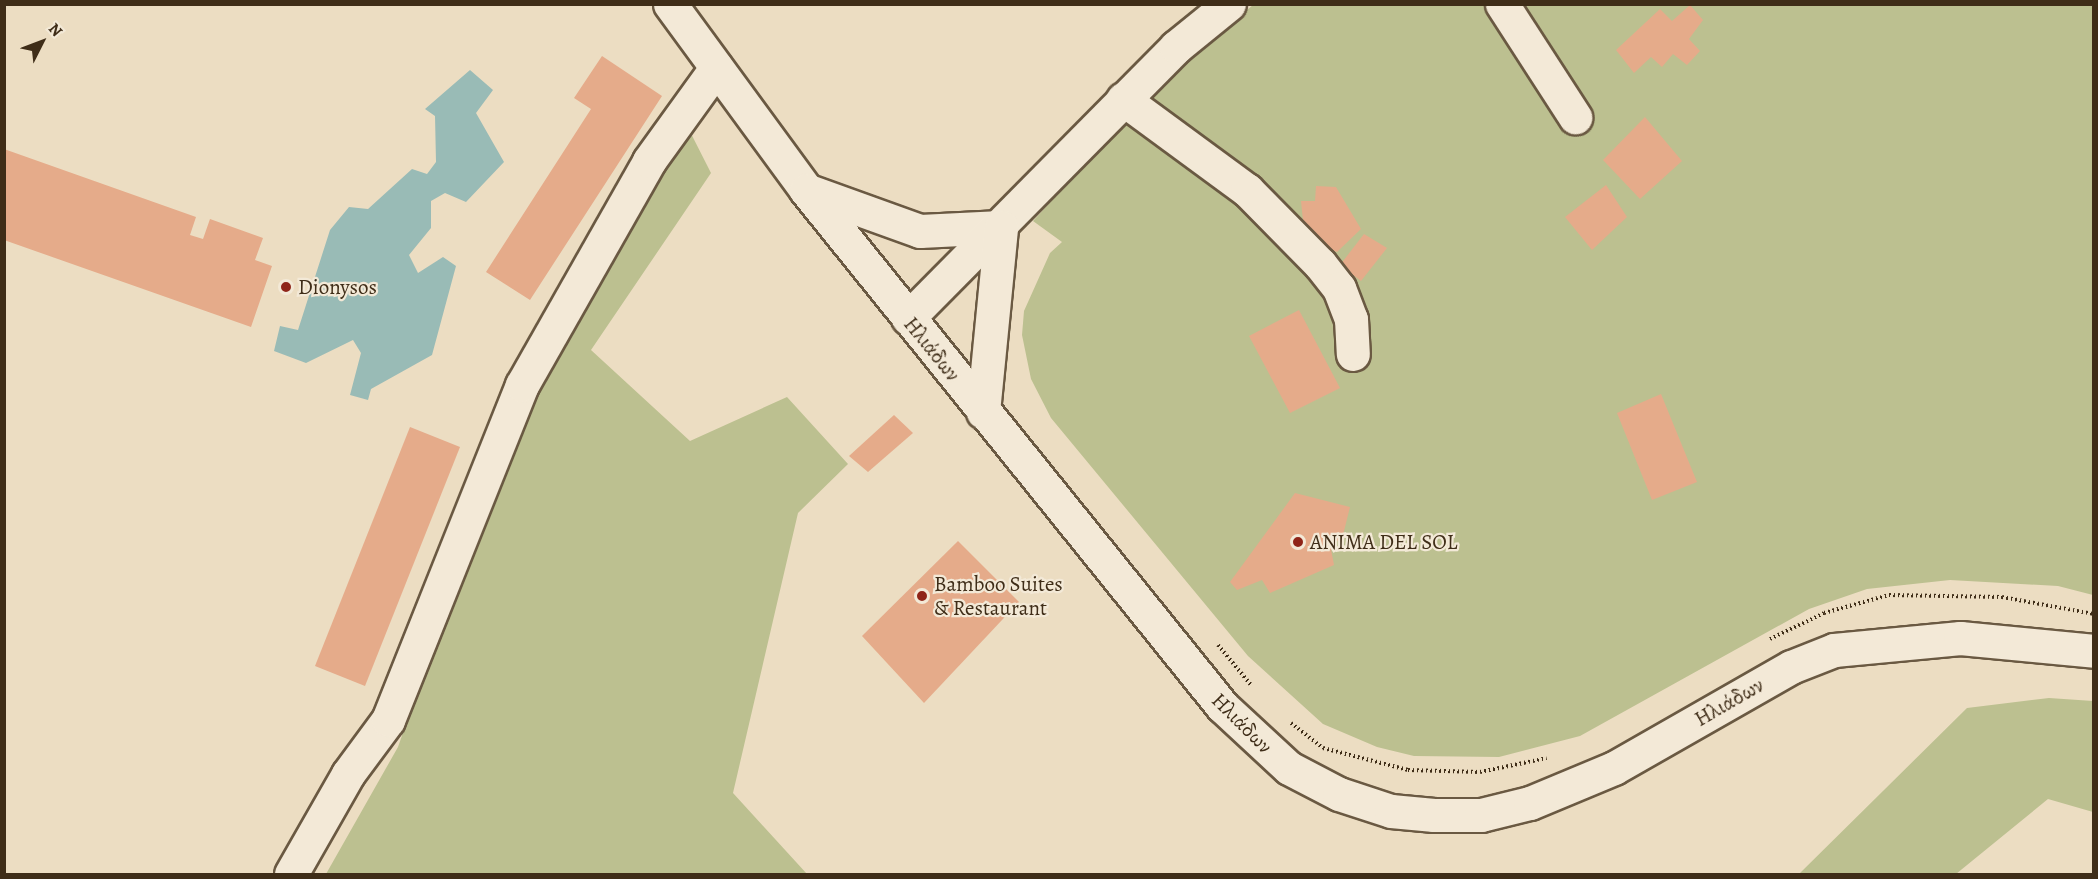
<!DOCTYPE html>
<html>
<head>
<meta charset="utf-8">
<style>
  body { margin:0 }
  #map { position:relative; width:2098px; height:879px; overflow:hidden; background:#ecddc2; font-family:Alegreya,serif }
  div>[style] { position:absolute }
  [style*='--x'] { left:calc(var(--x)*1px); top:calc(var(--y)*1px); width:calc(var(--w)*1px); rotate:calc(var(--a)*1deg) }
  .green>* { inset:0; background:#bcc090 }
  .water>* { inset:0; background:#99bbb6 }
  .building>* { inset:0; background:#e5ab8a }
  .path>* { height:4px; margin-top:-2px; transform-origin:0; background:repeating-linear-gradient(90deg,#3f2d18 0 1.5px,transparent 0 4.5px) }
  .roads { filter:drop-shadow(2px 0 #6a5942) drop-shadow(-2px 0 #6a5942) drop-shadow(0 2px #6a5942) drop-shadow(0 -2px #6a5942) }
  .minor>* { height:33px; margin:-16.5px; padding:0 16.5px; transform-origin:16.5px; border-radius:16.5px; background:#f3e9d7 }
  .tertiary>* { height:33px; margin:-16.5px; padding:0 16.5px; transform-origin:16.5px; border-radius:16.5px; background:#f3e9d7 }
  .dots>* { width:16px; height:16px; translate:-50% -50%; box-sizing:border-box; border:3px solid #f3e9d7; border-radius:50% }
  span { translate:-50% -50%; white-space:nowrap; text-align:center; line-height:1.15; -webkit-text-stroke:4.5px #f3e9d7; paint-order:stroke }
  .poi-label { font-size:21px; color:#3f2d18 }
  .left { translate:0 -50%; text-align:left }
  .street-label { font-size:21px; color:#3f2d18 }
  .frame { position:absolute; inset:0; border:6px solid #3f2d18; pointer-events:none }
  .north { position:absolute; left:12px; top:12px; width:60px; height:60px; -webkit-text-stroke:4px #f3e9d7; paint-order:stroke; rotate:48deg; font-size:16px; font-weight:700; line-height:24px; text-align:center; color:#3f2d18 }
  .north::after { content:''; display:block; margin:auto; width:21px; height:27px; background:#3f2d18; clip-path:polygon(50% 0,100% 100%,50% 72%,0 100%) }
</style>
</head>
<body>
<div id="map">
  <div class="green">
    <div style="clip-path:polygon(1253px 5px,2093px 5px,2093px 595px,2058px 586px,1950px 580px,1867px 589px,1809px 609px,1580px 736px,1499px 757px,1414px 756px,1377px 747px,1323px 724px,1248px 656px,1051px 418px,1031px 379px,1022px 335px,1024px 311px,1050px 253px,1062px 242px,1033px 221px,1158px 84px)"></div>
    <div style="clip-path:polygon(677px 106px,711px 173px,591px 350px,690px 441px,787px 397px,848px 464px,798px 513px,733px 793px,807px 874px,326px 874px,398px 747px,520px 397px)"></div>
    <div style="clip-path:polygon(2049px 698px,2093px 701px,2093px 812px,2048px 799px,1956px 874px,1799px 874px,1967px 708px)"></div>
  </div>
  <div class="water">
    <div style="clip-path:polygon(470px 70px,493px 90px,476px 113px,504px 162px,466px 202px,445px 193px,431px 201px,431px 228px,409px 255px,418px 273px,443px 257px,456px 266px,432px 355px,371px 389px,368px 400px,350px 395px,361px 353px,353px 340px,306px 363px,274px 351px,280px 326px,298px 330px,330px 230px,349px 207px,368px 209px,412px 169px,427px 174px,436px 162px,435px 116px,425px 109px)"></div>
  </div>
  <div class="building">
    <div style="clip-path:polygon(1690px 5px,1703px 20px,1689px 39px,1700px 51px,1687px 65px,1673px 54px,1662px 67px,1651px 57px,1634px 73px,1616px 50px,1660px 9px,1672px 21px)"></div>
    <div style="clip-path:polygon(602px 56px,662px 96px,530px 300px,486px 272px,591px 109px,574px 98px)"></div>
    <div style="clip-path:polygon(1645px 117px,1682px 161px,1640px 199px,1603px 160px)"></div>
    <div style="clip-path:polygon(4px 149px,196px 217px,190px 235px,203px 239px,210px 219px,263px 238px,255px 260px,272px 266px,251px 327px,4px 240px)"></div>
    <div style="clip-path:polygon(1606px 185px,1627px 217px,1592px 250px,1565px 217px)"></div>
    <div style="clip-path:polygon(1316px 186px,1336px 187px,1361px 229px,1337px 252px,1305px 240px,1301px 201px,1315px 201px)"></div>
    <div style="clip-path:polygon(1364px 234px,1387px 248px,1361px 281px,1340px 265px)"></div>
    <div style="clip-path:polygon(1299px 310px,1340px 388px,1290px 413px,1249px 336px)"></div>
    <div style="clip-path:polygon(1661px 394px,1697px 482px,1652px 500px,1617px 413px)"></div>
    <div style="clip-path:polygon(894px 415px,913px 433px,868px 472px,849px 456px)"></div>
    <div style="clip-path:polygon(410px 427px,460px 447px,365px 686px,315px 666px)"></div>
    <div style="clip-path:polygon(1295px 493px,1350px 507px,1342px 539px,1330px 544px,1334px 565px,1270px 593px,1262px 580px,1237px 590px,1230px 582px)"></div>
    <div style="clip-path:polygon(958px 541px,1019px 602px,924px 703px,862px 636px)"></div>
  </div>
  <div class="path">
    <div style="--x:1770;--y:639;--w:60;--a:-25.7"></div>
    <div style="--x:1824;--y:613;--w:67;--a:-15.5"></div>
    <div style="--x:1889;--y:595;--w:113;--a:1"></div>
    <div style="--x:2002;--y:597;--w:94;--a:10.5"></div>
    <div style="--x:1218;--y:645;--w:52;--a:50.5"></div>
    <div style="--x:1291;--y:723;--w:41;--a:38"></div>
    <div style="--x:1323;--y:748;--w:88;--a:14.5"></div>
    <div style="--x:1408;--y:770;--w:72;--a:1.6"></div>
    <div style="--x:1480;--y:772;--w:68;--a:-11.8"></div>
  </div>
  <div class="roads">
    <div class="minor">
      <div style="--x:1502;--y:4;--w:135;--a:57.1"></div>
      <div style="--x:1123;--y:99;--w:154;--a:36.3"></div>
      <div style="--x:1247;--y:190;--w:104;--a:45.4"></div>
      <div style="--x:1320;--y:264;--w:31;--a:52"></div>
      <div style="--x:1339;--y:288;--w:33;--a:69"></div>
      <div style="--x:1351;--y:319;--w:35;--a:87"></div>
      <div style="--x:806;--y:190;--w:121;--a:19.8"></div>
      <div style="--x:920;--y:231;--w:81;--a:-2.8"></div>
      <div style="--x:908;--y:318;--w:381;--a:-45.3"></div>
      <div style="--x:1176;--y:47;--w:68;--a:-39.1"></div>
      <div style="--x:983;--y:412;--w:186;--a:-84.4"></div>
      <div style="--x:291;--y:874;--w:115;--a:-60.3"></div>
      <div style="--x:348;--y:774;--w:67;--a:-53.5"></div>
      <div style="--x:388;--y:720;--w:361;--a:-68.2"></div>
      <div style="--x:522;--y:385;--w:257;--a:-60.4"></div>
      <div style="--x:649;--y:161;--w:115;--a:-54.2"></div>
    </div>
    <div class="tertiary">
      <div style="--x:670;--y:4;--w:230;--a:53.8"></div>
      <div style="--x:806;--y:190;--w:663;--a:51.12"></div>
      <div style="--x:1222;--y:706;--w:91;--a:42.8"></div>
      <div style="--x:1289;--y:768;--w:56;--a:27.5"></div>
      <div style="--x:1339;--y:794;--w:55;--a:18.1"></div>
      <div style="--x:1391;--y:811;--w:43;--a:5.3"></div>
      <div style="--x:1434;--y:815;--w:47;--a:0"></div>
      <div style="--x:1481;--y:815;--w:50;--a:-13.8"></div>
      <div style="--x:1530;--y:803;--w:91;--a:-22.6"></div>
      <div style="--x:1614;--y:768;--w:204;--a:-29.7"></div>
      <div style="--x:1791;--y:667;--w:46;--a:-21.6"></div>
      <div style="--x:1834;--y:650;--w:127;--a:-5.4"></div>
      <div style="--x:1960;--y:638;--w:135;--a:5.5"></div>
    </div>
  </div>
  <div class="dots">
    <div style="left:286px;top:287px;background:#8f2418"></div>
    <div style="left:1298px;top:542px;background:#8f2418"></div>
    <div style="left:922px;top:596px;background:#8f2418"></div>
  </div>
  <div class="poi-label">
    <span class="left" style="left:298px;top:287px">Dionysos</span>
    <span class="left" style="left:1310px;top:542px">ANIMA DEL SOL</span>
    <span class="left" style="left:934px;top:596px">Bamboo Suites<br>&amp; Restaurant</span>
  </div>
  <div class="street-label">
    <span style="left:932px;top:349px;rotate:51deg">Ηλιάδων</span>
    <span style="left:1729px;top:702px;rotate:-30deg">Ηλιάδων</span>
    <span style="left:1242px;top:723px;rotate:45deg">Ηλιάδων</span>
  </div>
  <div class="frame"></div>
  <div class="north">N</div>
</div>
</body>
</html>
